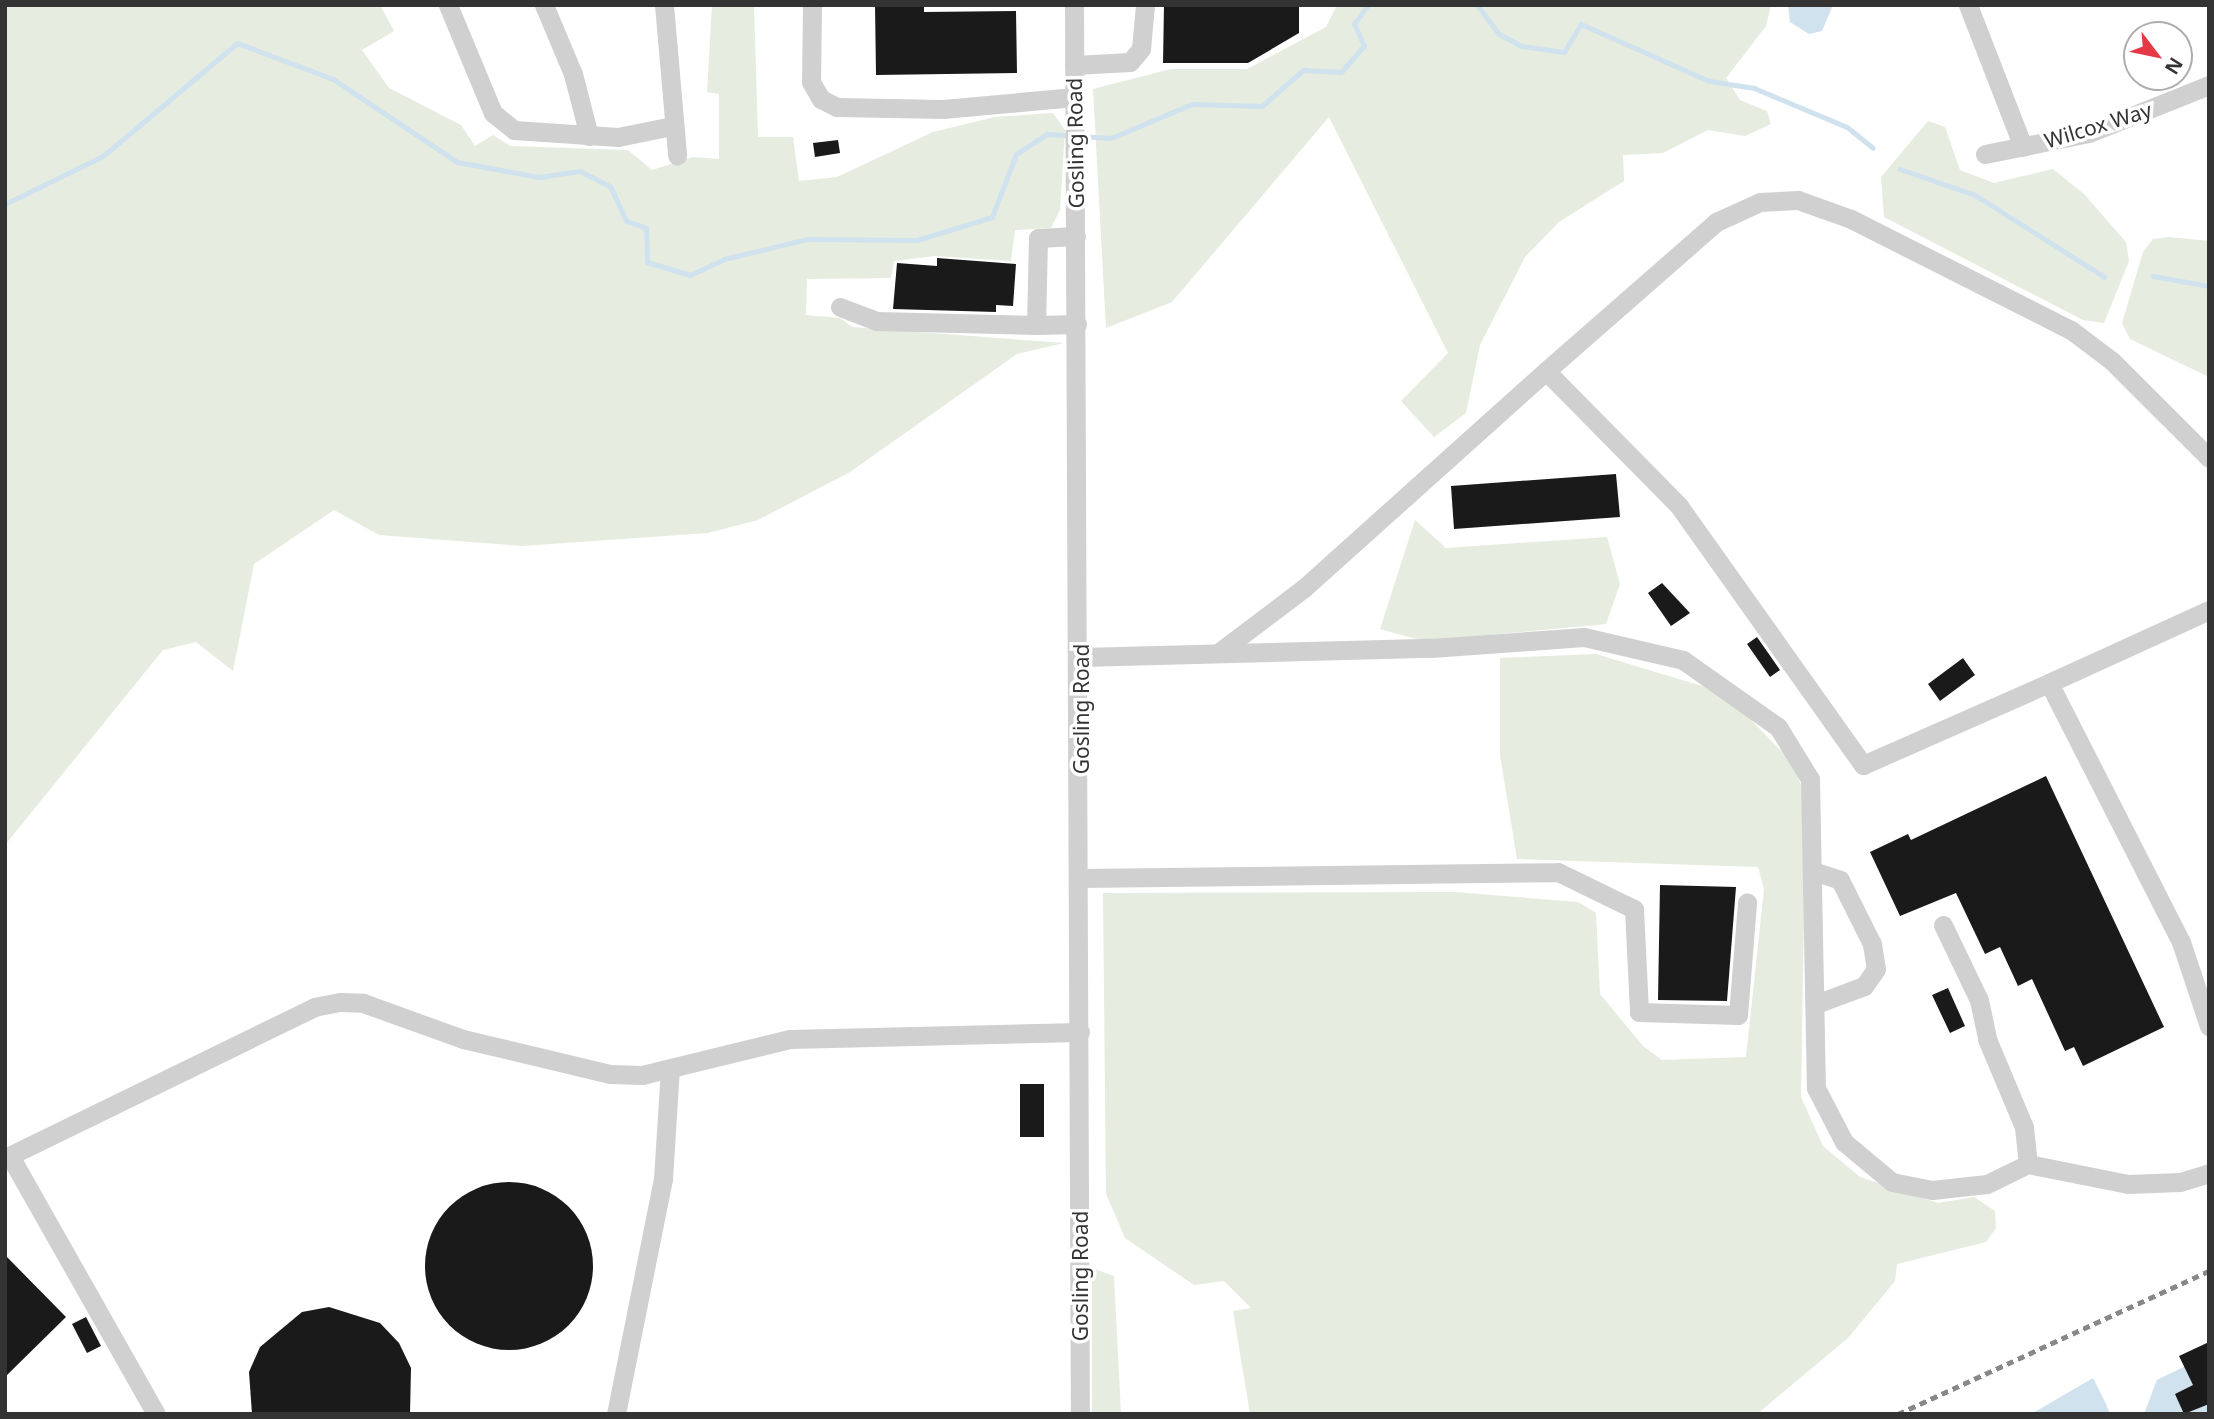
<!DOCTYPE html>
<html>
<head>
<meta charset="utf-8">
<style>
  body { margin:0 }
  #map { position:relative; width:2214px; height:1419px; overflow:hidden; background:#fff; font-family:"Noto Sans",sans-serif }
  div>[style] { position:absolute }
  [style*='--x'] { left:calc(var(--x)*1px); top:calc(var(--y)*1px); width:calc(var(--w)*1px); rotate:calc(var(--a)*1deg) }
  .green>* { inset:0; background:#e6ecdf }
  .water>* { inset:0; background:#cfe2ee }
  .pier>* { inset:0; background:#fff }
  .stream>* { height:5px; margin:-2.5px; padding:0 2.5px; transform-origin:2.5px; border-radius:2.5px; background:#cfe2ee }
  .building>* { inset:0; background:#1a1a1a }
  .round { border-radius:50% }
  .minor>* { height:19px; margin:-9.5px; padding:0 9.5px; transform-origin:9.5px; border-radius:9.5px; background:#d0d0d0 }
  .rail>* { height:5px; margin-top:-2.5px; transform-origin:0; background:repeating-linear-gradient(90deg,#888 0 7px,transparent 0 12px) }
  span { translate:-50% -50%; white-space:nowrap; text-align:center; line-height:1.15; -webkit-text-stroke:7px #fff; paint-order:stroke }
  .street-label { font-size:21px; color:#333 }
  .frame { position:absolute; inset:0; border:7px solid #333; pointer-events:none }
  .north { position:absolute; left:2123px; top:21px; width:70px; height:70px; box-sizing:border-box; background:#fff; border:2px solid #adadad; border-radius:50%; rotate:122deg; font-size:19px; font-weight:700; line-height:28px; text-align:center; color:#333 }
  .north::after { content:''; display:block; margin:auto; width:24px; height:32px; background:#e63946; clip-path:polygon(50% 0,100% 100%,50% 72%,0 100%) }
</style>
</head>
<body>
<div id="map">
  <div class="green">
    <div style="clip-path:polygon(5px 5px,380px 5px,394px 31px,362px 50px,389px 88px,461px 125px,475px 146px,493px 135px,510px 146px,628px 150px,652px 170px,693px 157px,719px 159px,719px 94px,707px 92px,712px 5px,754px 5px,758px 137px,793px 137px,799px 181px,837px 177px,933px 132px,995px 117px,1053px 113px,1065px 130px,1060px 210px,1051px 228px,1015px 230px,1011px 261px,935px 256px,894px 261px,891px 278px,807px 279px,806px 315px,840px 318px,852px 327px,1064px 343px,1017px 354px,850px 472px,758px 520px,708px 533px,522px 546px,379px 535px,334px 510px,254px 564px,233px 671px,196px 642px,163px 650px,5px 845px)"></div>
    <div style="clip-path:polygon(1337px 5px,1771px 5px,1766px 26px,1726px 78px,1740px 100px,1767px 111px,1771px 124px,1745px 136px,1708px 130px,1663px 153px,1623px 155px,1624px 181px,1559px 222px,1525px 257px,1480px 345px,1466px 413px,1434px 437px,1401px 401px,1448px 353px,1329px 117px,1172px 302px,1106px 328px,1093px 89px,1171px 69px,1247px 69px,1326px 27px)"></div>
    <div style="clip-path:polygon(1928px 121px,1945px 127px,1960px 170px,1994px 183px,2053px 169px,2084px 194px,2126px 242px,2129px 261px,2104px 323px,2083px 320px,1884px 217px,1881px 177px)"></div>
    <div style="clip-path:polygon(2169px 237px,2209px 241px,2209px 377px,2130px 339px,2122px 323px,2143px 252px,2153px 239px)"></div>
    <div style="clip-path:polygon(1415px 520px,1446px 548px,1607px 537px,1620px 584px,1606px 624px,1424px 641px,1380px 629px)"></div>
    <div style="clip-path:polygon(1596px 654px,1725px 693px,1791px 761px,1806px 797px,1801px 1097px,1823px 1146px,1860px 1177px,1938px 1203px,1974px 1197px,1995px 1211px,1996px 1228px,1986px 1242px,1897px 1264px,1895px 1281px,1848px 1338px,1757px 1414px,1250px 1414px,1233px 1311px,1251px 1308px,1224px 1281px,1194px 1285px,1125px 1238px,1106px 1194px,1103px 893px,1454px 892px,1578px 902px,1596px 913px,1600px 994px,1643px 1046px,1662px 1060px,1746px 1057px,1764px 889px,1758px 867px,1517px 859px,1500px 755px,1500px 658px)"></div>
    <div style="clip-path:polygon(1092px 1268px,1114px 1276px,1121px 1414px,1092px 1414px)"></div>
  </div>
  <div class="water">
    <div style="clip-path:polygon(1833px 5px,1822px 31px,1809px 34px,1790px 22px,1788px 5px)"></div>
    <div style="clip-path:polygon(2209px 1355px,2209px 1414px,2031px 1414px,2093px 1378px,2106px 1404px)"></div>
  </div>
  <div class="pier">
    <div style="clip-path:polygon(2158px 1377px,2144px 1414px,2110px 1414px,2106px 1404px)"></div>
  </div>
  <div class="stream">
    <div style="--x:1477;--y:5;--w:36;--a:53"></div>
    <div style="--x:1499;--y:34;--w:26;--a:28"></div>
    <div style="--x:1522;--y:46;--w:42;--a:8.1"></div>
    <div style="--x:1564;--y:52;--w:33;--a:-59"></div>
    <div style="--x:1581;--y:24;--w:140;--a:24"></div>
    <div style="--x:1709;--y:81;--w:46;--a:8.8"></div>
    <div style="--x:1754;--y:88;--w:101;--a:22.8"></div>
    <div style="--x:1847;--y:127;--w:33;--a:39"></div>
    <div style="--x:1900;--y:169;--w:79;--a:19.1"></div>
    <div style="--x:1975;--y:195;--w:153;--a:32.4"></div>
    <div style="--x:5;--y:204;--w:109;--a:-26.1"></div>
    <div style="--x:103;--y:156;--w:175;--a:-40.1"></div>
    <div style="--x:237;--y:43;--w:103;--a:20.6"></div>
    <div style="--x:333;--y:79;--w:149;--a:33.8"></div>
    <div style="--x:457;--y:162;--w:83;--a:10.4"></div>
    <div style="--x:539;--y:177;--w:41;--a:-8.3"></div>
    <div style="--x:580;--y:171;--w:34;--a:27"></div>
    <div style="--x:610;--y:186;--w:38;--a:65"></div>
    <div style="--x:626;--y:221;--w:21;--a:19"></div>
    <div style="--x:646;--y:228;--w:34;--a:88"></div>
    <div style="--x:647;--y:262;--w:45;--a:16.8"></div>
    <div style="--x:690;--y:275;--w:38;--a:-25"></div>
    <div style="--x:724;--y:259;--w:85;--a:-13.5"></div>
    <div style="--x:807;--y:239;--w:110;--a:0.5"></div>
    <div style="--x:917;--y:240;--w:78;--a:-17"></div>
    <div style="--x:992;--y:217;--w:67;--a:-69.1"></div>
    <div style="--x:1016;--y:154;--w:37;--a:-33"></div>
    <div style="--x:1047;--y:134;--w:64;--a:3.6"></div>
    <div style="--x:1111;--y:138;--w:88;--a:-22.8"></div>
    <div style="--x:1192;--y:104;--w:70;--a:1.6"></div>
    <div style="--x:1262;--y:106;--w:55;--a:-41.3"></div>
    <div style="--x:1303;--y:70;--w:38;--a:3"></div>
    <div style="--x:1341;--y:72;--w:35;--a:-49"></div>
    <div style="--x:1364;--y:46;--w:24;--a:-114"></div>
    <div style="--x:1354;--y:24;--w:24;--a:-54"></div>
    <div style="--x:2153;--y:276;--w:57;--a:10.1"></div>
  </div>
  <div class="building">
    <div style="clip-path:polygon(875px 5px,924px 5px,924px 12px,1016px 11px,1017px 73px,876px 75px)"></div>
    <div style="clip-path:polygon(1164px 5px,1299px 5px,1299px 33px,1248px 63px,1163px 63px)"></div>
    <div style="clip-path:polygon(838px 140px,840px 153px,815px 157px,813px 143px)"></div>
    <div style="clip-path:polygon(937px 258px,1016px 264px,1013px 306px,996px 305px,996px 312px,893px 309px,897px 263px,937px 266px)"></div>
    <div style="clip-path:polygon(1616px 474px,1620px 517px,1454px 529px,1451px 486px)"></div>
    <div style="clip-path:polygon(1662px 583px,1690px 613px,1671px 626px,1648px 593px)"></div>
    <div style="clip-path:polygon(1757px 637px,1780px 670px,1770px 677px,1747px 644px)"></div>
    <div style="clip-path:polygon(1963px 658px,1975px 675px,1940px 701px,1928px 684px)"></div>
    <div style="clip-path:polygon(2046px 776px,2164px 1027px,2083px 1066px,2074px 1047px,2065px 1051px,2032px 979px,2018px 986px,2000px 947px,1985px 954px,1956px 893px,1900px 916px,1870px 852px,1908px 834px,1911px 840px)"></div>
    <div style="clip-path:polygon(1660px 885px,1736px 887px,1727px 1001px,1658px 1000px)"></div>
    <div style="clip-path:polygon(1948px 988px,1965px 1026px,1950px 1033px,1932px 995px)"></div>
    <div style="clip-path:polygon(1020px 1084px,1044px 1084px,1044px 1137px,1020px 1137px)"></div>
    <div class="round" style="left:425px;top:1182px;width:168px;height:168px"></div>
    <div style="clip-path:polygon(5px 1255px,66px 1317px,5px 1377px)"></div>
    <div style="clip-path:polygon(329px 1307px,380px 1323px,399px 1343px,411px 1368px,410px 1414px,252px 1414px,249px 1372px,260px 1347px,302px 1312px)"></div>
    <div style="clip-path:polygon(86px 1317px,101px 1346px,87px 1353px,72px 1324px)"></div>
    <div style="clip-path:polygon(2209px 1342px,2209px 1404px,2184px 1414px,2175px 1394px,2193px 1385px,2179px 1356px)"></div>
  </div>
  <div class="minor">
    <div style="--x:448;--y:5;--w:117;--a:67.4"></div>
    <div style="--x:493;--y:113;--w:27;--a:39"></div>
    <div style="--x:514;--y:130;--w:104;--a:3.9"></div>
    <div style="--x:618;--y:137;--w:55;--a:-11.5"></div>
    <div style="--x:544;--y:5;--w:75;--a:67.2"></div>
    <div style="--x:573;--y:74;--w:64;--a:75.5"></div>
    <div style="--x:664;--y:5;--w:151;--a:85"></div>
    <div style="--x:812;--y:5;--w:77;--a:90.7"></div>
    <div style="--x:811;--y:82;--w:20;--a:60"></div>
    <div style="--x:821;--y:99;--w:18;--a:27"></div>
    <div style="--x:837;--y:107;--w:106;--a:1.1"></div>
    <div style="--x:943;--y:109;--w:132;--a:-5.2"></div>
    <div style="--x:1074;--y:5;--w:1409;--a:89.76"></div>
    <div style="--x:1968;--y:5;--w:152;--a:68.8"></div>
    <div style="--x:1074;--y:65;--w:56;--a:-3.1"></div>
    <div style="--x:1130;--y:62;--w:17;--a:-50"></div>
    <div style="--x:1141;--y:49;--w:44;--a:-84.8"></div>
    <div style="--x:1985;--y:154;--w:106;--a:-11.4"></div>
    <div style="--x:2089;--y:133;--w:129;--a:-21.8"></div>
    <div style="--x:1076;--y:236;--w:38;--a:177"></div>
    <div style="--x:1038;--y:238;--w:87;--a:91.3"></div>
    <div style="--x:1036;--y:325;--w:41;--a:-1.4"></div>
    <div style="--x:840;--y:307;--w:39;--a:21"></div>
    <div style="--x:876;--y:321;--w:160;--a:1.4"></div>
    <div style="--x:1546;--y:371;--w:226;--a:-41.2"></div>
    <div style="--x:1716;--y:222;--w:48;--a:-24.4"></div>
    <div style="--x:1760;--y:202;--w:38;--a:-3"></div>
    <div style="--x:1798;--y:200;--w:56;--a:19.7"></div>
    <div style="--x:1851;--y:219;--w:246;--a:26.8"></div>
    <div style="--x:2071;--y:330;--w:51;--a:37.1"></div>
    <div style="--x:2112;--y:361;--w:137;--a:45"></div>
    <div style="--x:1218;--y:653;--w:108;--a:-37.1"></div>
    <div style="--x:1304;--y:588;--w:325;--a:-41.9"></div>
    <div style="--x:1546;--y:371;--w:190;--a:45.4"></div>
    <div style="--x:1679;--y:506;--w:318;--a:54.6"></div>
    <div style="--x:1863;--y:765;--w:203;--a:-23.8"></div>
    <div style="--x:2049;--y:683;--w:291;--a:63"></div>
    <div style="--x:2181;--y:942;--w:89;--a:71.6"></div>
    <div style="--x:1081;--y:657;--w:350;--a:-1.5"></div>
    <div style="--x:1431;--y:648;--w:153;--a:-4.1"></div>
    <div style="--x:1584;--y:637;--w:102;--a:13.1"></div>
    <div style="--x:1683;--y:660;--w:116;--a:35.2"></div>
    <div style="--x:1778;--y:727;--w:61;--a:58.4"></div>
    <div style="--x:1810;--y:779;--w:309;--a:88.9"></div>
    <div style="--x:1816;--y:1088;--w:61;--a:62.6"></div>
    <div style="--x:1844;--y:1142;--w:62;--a:39.8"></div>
    <div style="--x:1892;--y:1182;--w:41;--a:11.3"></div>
    <div style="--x:1932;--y:1190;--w:55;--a:-6.2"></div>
    <div style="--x:1987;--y:1184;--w:46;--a:-26"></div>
    <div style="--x:2028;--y:1164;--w:102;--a:11.3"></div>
    <div style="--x:2128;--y:1184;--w:52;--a:-2.2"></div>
    <div style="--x:2180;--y:1182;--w:30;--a:-17"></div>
    <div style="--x:2049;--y:683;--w:176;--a:-24.5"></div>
    <div style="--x:1816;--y:872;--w:25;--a:18"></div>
    <div style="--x:1840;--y:880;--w:72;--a:63.4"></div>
    <div style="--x:1872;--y:944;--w:25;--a:81"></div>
    <div style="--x:1876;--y:969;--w:21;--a:125"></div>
    <div style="--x:1864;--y:986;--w:51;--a:159.4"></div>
    <div style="--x:1079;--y:878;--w:479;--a:-0.7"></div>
    <div style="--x:1558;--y:872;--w:85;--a:26"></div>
    <div style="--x:1634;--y:909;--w:103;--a:87.2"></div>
    <div style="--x:1639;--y:1012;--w:99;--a:1.7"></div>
    <div style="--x:1738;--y:1015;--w:113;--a:-85.4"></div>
    <div style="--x:1943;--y:925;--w:83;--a:64.4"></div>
    <div style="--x:1979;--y:1000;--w:40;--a:78"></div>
    <div style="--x:1987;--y:1039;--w:95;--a:67.2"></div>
    <div style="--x:2024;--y:1127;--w:37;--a:84"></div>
    <div style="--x:10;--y:1156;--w:296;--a:60.5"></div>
    <div style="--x:5;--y:1158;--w:344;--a:-26"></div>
    <div style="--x:314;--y:1007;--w:26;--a:-11"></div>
    <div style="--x:340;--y:1002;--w:23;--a:2"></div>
    <div style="--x:363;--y:1003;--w:106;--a:19.8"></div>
    <div style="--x:463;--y:1039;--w:151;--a:13.4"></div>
    <div style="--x:610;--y:1074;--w:32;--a:2"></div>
    <div style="--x:642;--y:1075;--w:152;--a:-13.7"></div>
    <div style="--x:790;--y:1039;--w:290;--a:-1.4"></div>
    <div style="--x:616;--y:1414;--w:240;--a:-78.7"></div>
    <div style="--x:663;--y:1179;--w:110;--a:-86.4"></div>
  </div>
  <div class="rail">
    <div style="--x:1898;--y:1414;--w:342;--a:-24.7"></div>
  </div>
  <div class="street-label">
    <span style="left:2098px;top:125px;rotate:-17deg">Wilcox Way</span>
    <span style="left:1075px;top:143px;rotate:-91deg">Gosling Road</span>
    <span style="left:1081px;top:709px;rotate:-90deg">Gosling Road</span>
    <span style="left:1080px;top:1276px;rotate:-90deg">Gosling Road</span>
  </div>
  <div class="frame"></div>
  <div class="north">N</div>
</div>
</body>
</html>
